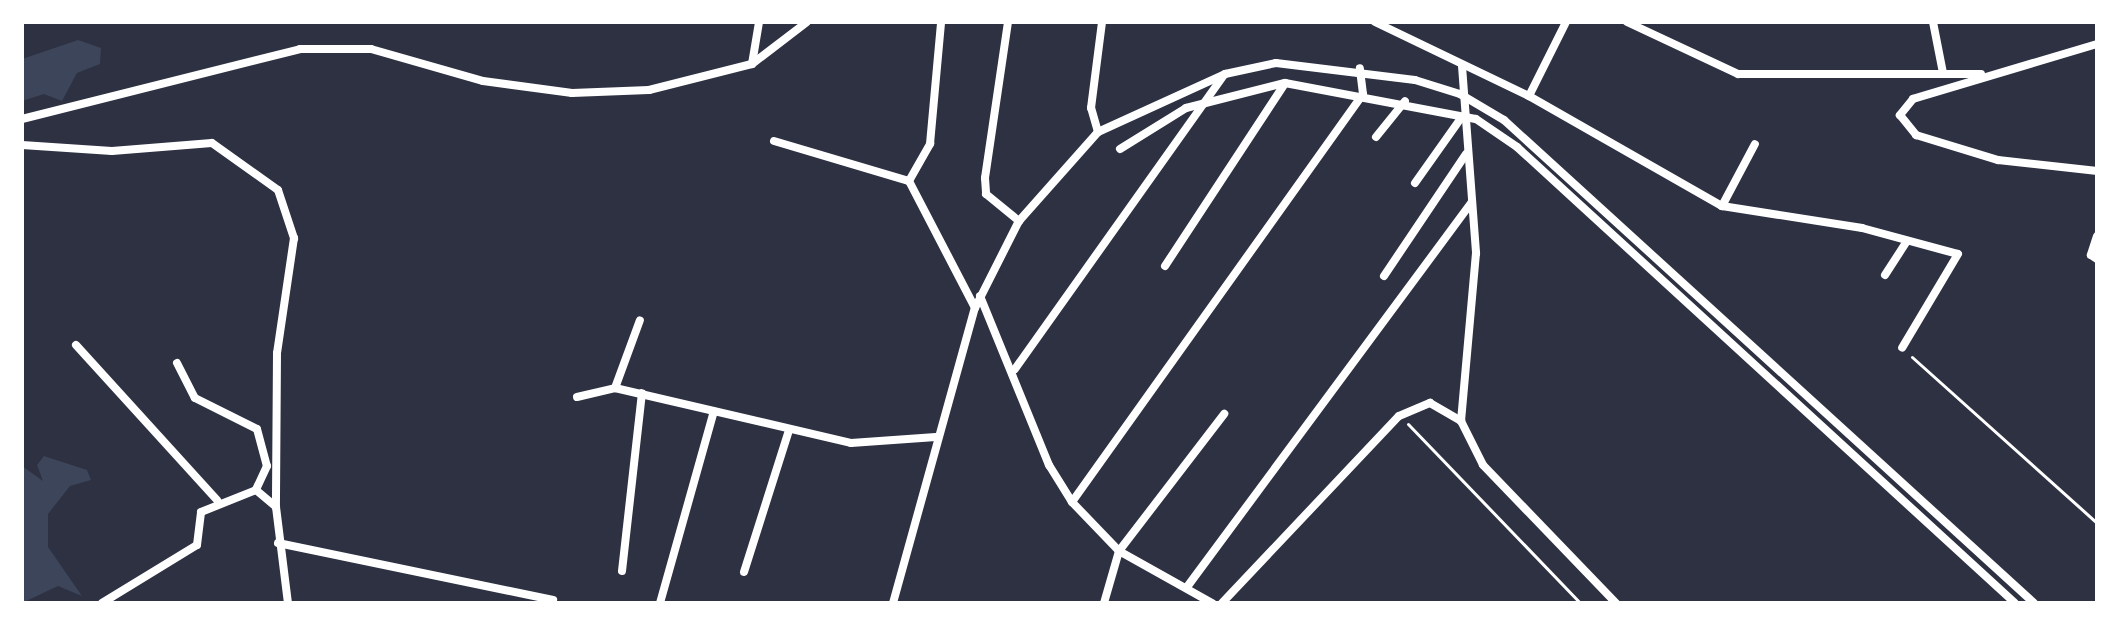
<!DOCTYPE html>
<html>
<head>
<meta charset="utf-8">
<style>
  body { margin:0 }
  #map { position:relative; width:2119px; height:625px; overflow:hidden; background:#2d3142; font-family:Quicksand,sans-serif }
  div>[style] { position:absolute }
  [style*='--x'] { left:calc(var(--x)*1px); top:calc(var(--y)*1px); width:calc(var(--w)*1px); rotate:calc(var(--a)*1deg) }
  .green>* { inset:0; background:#3c4559 }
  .path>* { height:3px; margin:-1.5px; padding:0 1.5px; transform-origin:1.5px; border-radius:1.5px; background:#fff }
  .minor>* { height:8px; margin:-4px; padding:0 4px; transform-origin:4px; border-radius:4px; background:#fff }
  span { translate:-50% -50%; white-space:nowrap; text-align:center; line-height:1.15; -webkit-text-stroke:8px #fff; paint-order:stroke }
  .frame { position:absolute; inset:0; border:24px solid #fff; pointer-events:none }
</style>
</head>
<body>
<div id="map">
  <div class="green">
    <div style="clip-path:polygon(78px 40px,101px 48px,100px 64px,77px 73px,62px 101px,44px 94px,22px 101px,22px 59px)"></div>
    <div style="clip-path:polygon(44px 456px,87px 470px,91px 480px,70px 486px,48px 514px,48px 547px,82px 596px,58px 586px,22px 603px,22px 466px,43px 481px,37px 465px)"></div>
  </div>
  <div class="path">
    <div style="--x:1912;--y:357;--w:249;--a:41.9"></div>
    <div style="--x:1408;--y:424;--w:248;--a:46.1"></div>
  </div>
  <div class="minor">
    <div style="--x:1008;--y:22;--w:158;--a:98.4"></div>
    <div style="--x:985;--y:178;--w:16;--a:86"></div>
    <div style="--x:986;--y:194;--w:43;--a:39.3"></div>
    <div style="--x:1375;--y:22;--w:171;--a:25.7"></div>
    <div style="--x:1529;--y:96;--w:222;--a:29.7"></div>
    <div style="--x:1722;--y:206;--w:142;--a:8.9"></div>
    <div style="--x:1862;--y:228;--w:99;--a:15.2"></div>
    <div style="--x:1958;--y:254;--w:109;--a:120.8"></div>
    <div style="--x:1627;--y:22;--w:123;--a:25.1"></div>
    <div style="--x:1738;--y:74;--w:243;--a:0"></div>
    <div style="--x:1933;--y:22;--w:52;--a:78.9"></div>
    <div style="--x:2097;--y:44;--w:192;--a:163.4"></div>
    <div style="--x:1913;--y:99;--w:21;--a:129"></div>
    <div style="--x:1900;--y:115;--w:26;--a:51"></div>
    <div style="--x:1916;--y:135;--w:86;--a:17"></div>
    <div style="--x:1998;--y:160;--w:100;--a:6.3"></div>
    <div style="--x:752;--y:64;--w:43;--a:-80.5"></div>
    <div style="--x:1462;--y:66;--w:188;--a:85.7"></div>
    <div style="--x:1476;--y:253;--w:169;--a:95.1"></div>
    <div style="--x:1461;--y:421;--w:49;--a:63.4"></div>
    <div style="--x:1483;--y:465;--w:192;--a:46.1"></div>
    <div style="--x:1529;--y:96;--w:83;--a:-63.4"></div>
    <div style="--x:22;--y:119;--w:287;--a:-14.1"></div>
    <div style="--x:300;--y:49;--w:71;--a:0"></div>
    <div style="--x:371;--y:49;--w:116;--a:15.9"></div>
    <div style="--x:483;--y:81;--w:90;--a:7.7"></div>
    <div style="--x:572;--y:93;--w:77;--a:-2.2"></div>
    <div style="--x:649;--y:90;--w:106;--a:-14.2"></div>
    <div style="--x:752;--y:64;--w:69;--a:-37.4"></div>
    <div style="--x:1098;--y:132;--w:25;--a:-106"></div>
    <div style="--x:1091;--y:108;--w:87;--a:-82.7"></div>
    <div style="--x:1376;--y:137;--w:46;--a:-51.1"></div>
    <div style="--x:774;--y:141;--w:141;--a:16.5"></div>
    <div style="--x:909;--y:181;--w:143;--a:62.5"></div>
    <div style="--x:22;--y:145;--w:90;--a:3.8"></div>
    <div style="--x:112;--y:151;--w:100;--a:-4.6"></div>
    <div style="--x:212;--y:143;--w:81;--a:35.5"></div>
    <div style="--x:278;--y:190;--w:51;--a:71.6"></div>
    <div style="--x:294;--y:238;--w:116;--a:98.4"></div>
    <div style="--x:277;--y:353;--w:154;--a:90.4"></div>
    <div style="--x:1120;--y:149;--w:78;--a:-31.8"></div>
    <div style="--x:1186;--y:108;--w:102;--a:-14.2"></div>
    <div style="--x:1285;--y:83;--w:194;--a:10.7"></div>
    <div style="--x:1476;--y:119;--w:50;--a:34.3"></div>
    <div style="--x:1517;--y:147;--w:675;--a:42.48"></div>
    <div style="--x:909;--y:181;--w:43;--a:-60.4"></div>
    <div style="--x:930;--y:144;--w:122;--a:-84.8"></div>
    <div style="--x:1415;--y:183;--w:80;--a:-54.7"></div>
    <div style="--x:1722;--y:206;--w:70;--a:-62"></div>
    <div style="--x:2097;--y:236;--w:20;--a:108"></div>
    <div style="--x:2091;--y:255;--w:7;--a:34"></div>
    <div style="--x:1165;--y:266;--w:219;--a:-56.7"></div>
    <div style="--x:1885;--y:275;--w:40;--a:-57.1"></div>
    <div style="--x:1384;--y:276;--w:147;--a:-56.1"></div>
    <div style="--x:980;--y:296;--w:183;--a:67.8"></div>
    <div style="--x:1049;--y:465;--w:44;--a:58.1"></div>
    <div style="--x:1072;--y:502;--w:68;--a:46.2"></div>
    <div style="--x:1119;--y:551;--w:107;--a:29.2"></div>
    <div style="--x:76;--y:345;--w:210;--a:47.7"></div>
    <div style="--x:177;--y:363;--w:39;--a:63"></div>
    <div style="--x:195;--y:398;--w:69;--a:26.6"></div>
    <div style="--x:257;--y:429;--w:38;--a:75"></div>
    <div style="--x:267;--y:466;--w:26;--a:115"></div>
    <div style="--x:1015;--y:369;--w:361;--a:-54.6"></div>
    <div style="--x:615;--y:388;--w:72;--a:-69.8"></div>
    <div style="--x:577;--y:397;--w:39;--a:-13"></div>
    <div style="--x:615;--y:388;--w:242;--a:13.1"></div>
    <div style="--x:851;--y:443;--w:85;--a:-4"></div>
    <div style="--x:256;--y:490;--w:26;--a:40"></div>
    <div style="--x:276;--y:507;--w:97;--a:82.9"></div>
    <div style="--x:1072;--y:502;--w:501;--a:-54.5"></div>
    <div style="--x:1363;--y:94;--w:26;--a:-97"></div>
    <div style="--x:278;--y:543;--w:281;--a:11.7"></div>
    <div style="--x:622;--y:571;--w:179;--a:-83.6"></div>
    <div style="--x:744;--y:572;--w:149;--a:-72.4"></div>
    <div style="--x:1187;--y:587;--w:479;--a:-53.5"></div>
    <div style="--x:102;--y:603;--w:111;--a:-31.4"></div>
    <div style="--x:197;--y:545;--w:33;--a:-83"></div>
    <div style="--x:201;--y:512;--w:59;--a:-21.8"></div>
    <div style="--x:660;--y:603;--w:199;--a:-74.3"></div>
    <div style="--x:893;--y:603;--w:306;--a:-74.5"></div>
    <div style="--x:975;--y:308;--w:97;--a:-63.2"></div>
    <div style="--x:1019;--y:221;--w:119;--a:-48.4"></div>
    <div style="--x:1098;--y:132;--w:140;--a:-24.5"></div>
    <div style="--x:1225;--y:74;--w:52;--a:-12.2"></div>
    <div style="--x:1276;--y:63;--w:140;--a:7"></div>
    <div style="--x:1415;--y:80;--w:47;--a:17.3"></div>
    <div style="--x:1460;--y:94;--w:51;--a:30.6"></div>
    <div style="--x:1504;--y:120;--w:717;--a:42.34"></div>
    <div style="--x:1104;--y:603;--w:54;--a:-73.9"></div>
    <div style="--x:1119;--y:551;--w:173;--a:-52.5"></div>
    <div style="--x:1222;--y:603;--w:257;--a:-46.6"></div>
    <div style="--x:1399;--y:416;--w:34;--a:-23"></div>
    <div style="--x:1430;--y:403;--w:36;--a:30"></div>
  </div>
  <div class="frame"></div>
</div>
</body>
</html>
